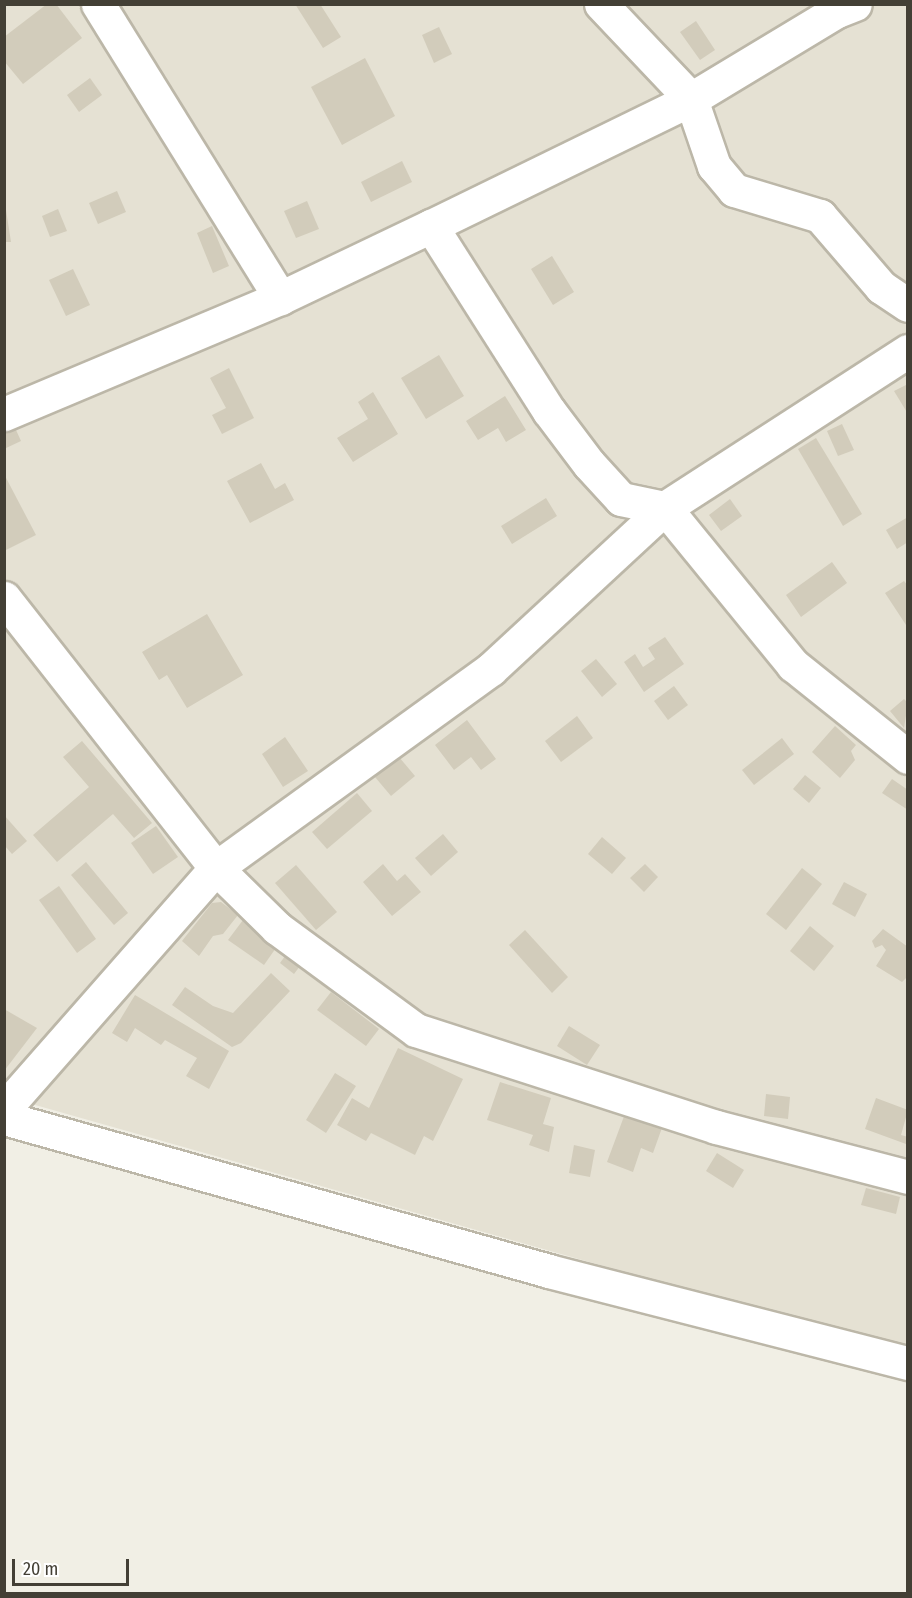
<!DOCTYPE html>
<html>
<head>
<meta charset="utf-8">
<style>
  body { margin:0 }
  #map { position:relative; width:912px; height:1598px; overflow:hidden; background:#f1efe5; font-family:"Fira Sans Condensed",sans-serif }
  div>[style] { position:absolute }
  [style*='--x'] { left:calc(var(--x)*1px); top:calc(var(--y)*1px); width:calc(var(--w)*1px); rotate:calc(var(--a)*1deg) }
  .residential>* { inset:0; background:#e5e1d3 }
  .building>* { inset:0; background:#d2ccbb }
  .roads { filter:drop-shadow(2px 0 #bcb7a8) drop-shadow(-2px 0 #bcb7a8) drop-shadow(0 2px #bcb7a8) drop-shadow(0 -2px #bcb7a8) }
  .minor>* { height:33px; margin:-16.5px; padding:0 16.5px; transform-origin:16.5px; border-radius:16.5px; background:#fff }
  span { translate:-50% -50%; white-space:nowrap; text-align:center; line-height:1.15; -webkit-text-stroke:4.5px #fff; paint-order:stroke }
  .frame { position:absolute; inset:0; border:6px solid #433f35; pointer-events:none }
  .scale { position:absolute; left:12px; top:1559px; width:117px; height:27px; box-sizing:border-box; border:3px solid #433f35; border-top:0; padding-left:8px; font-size:18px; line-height:21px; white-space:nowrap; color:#433f35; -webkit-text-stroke:4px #fff; paint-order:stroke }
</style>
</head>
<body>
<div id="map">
  <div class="residential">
    <div style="clip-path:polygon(5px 5px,907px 5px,907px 1352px,14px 1099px,5px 1109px)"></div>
  </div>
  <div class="building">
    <div style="clip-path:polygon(47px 4px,56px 4px,82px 38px,23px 84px,4px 61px,4px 37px)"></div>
    <div style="clip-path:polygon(295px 4px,320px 4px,341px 37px,323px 48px)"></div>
    <div style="clip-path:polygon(696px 21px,715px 50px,700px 60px,680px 32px)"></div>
    <div style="clip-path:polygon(439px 27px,452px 54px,434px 63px,422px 35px)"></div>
    <div style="clip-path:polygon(365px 58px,395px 116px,342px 145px,311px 87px)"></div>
    <div style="clip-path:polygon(90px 78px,102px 95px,79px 112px,67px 95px)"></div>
    <div style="clip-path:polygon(402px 161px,412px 182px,371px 202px,361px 182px)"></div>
    <div style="clip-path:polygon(117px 191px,126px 212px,98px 224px,89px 203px)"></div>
    <div style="clip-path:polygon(4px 197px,11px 242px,4px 242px)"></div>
    <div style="clip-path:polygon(307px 201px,319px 229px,296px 238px,284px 211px)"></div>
    <div style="clip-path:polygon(58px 209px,67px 231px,50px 237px,42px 216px)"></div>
    <div style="clip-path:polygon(212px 226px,229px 266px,213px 273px,197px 233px)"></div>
    <div style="clip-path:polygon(552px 256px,574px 292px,553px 305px,531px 269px)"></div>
    <div style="clip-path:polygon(73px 269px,90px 305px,66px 316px,49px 280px)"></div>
    <div style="clip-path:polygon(439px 355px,464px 396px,426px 419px,401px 378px)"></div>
    <div style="clip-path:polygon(229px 368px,254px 418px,222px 434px,212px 415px,226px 408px,210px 378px)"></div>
    <div style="clip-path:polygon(908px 384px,908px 414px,894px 391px)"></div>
    <div style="clip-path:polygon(373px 392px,398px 434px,353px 462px,337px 438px,368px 419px,358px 402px)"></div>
    <div style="clip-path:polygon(505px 396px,526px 430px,506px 442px,498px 428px,478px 440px,466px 421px)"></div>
    <div style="clip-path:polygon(11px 419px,21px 441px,4px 449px,4px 422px)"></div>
    <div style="clip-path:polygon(842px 424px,854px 450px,838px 456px,827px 431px)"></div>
    <div style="clip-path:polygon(816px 438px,862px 514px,843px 526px,798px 449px)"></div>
    <div style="clip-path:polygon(261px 463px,275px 489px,285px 483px,294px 500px,250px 523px,227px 481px)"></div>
    <div style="clip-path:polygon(4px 474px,36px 535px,4px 551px)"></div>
    <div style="clip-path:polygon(546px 498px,557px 516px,512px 544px,501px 526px)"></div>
    <div style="clip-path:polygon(730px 499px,742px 516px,721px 531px,709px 515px)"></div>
    <div style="clip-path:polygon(908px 517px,908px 542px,897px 549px,886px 530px)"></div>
    <div style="clip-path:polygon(832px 562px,847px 583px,801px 617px,786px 595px)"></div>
    <div style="clip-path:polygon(904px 581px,908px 586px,908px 628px,885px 593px)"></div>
    <div style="clip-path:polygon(207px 614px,243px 675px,187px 708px,167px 675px,159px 680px,142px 652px)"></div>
    <div style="clip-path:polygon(665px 637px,684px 664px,644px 692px,624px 662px,635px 654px,643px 667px,655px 659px,648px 648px)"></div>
    <div style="clip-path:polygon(596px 659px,617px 684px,602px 697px,581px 671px)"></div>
    <div style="clip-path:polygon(674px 686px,688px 705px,668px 720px,654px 701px)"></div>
    <div style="clip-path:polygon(904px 699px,908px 703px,904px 728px,890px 711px)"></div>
    <div style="clip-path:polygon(577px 716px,593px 738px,561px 762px,545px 741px)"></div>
    <div style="clip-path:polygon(467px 720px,496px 759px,481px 770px,471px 757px,454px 770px,435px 745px)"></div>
    <div style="clip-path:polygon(835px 726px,856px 745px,851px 751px,855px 760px,840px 778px,812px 752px)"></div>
    <div style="clip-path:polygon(285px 737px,308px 771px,283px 787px,262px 754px)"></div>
    <div style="clip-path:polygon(782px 738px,794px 754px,754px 785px,742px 770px)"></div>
    <div style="clip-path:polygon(82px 741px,152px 823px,134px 838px,113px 814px,57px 862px,33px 835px,89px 787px,63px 757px)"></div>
    <div style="clip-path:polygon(399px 757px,415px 776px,391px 796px,375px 777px)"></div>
    <div style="clip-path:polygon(805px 775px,821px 788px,809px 803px,793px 789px)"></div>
    <div style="clip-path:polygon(892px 779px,908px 790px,908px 810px,882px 793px)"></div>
    <div style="clip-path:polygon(357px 793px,372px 811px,327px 849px,312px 832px)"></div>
    <div style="clip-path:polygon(4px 815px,27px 841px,12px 854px,4px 845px)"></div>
    <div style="clip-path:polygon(156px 826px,178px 857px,153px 874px,131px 843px)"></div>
    <div style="clip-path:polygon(443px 834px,458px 852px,431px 876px,415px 858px)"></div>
    <div style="clip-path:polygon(602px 837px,626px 858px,612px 874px,588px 854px)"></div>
    <div style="clip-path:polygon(86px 862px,128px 913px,114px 925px,71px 875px)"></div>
    <div style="clip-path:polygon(383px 864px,397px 881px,405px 874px,421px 892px,392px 916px,363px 882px)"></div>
    <div style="clip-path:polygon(645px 864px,658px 877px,644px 892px,630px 878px)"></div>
    <div style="clip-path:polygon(296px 865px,337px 912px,316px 930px,275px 883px)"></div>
    <div style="clip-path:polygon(802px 868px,822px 884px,786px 930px,766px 914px)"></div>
    <div style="clip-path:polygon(844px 882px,867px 894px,855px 917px,832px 904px)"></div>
    <div style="clip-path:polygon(59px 886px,96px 939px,77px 953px,39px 900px)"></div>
    <div style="clip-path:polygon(221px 902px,238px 915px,223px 934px,213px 936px,199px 956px,182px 941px,212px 903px)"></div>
    <div style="clip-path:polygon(243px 920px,278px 945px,264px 965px,228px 940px)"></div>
    <div style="clip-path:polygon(810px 926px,834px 946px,814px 971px,790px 951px)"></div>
    <div style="clip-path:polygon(883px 929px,908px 947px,908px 976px,902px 982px,876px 966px,886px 950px,882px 945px,875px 948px,872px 941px)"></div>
    <div style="clip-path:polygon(525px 930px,568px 977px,552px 993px,509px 945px)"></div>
    <div style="clip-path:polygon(288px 952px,303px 962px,294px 974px,280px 963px)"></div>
    <div style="clip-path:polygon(271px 973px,290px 991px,241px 1043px,232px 1047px,172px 1005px,185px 987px,213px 1006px,233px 1013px)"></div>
    <div style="clip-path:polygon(331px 992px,379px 1029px,366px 1046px,317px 1010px)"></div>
    <div style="clip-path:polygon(135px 995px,229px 1051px,209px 1089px,186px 1076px,197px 1058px,165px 1040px,161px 1045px,135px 1028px,127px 1042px,112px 1033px)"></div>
    <div style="clip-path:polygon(4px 1009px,37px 1028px,4px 1071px)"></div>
    <div style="clip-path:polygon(569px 1026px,600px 1045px,587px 1065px,557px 1046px)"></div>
    <div style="clip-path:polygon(398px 1048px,463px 1079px,433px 1141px,424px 1136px,415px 1155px,371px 1133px,366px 1141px,337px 1125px,352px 1098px,369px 1108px)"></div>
    <div style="clip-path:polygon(335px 1073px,356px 1086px,326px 1133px,306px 1120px)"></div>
    <div style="clip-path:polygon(500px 1082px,551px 1098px,543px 1124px,554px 1127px,549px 1152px,529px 1145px,533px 1135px,487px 1120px)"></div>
    <div style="clip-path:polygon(766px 1094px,790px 1097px,788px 1119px,764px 1116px)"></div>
    <div style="clip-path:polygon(876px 1098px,908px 1110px,901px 1135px,908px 1137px,906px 1144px,865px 1129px)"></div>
    <div style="clip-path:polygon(626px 1111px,663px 1125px,653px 1153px,641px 1148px,633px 1172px,607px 1162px)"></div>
    <div style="clip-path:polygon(574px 1145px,595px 1150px,590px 1177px,569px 1173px)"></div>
    <div style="clip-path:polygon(717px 1153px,744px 1170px,733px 1188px,706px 1171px)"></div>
    <div style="clip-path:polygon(866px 1188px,900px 1197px,896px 1214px,861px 1205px)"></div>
  </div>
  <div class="roads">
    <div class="minor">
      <div style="--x:98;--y:4;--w:346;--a:58.2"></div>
      <div style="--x:601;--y:4;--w:131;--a:46.5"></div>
      <div style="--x:691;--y:99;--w:71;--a:71.1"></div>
      <div style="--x:714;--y:166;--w:31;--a:50"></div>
      <div style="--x:734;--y:190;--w:90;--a:16.8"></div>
      <div style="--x:820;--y:216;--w:94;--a:49.3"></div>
      <div style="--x:881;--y:287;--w:32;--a:34"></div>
      <div style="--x:431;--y:226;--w:219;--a:57.5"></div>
      <div style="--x:549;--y:411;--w:66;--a:53"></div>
      <div style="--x:589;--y:464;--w:47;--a:47.6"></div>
      <div style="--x:621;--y:499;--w:45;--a:11.6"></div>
      <div style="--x:665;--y:508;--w:203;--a:50.8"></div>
      <div style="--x:793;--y:665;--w:147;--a:38.7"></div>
      <div style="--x:4;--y:414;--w:299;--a:-22.8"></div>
      <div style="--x:280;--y:298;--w:167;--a:-25.5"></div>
      <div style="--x:431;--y:226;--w:289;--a:-26"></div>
      <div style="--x:691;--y:99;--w:170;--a:-31.1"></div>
      <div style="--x:837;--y:11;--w:19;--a:-21"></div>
      <div style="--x:4;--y:598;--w:343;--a:51.9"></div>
      <div style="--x:216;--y:868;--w:86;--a:44.5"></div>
      <div style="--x:277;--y:928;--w:172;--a:36.3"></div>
      <div style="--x:416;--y:1030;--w:315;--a:17.9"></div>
      <div style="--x:716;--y:1127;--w:198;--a:14.6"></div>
      <div style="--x:4;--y:1109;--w:321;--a:-48.7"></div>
      <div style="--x:216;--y:868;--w:339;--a:-35.9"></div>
      <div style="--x:491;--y:669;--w:237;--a:-42.8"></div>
      <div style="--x:665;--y:508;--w:289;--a:-32.9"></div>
      <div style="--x:4;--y:1118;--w:566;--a:15.68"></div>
      <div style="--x:549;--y:1271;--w:371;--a:14.4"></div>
    </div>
  </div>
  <div class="frame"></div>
  <div class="scale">20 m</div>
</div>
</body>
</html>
